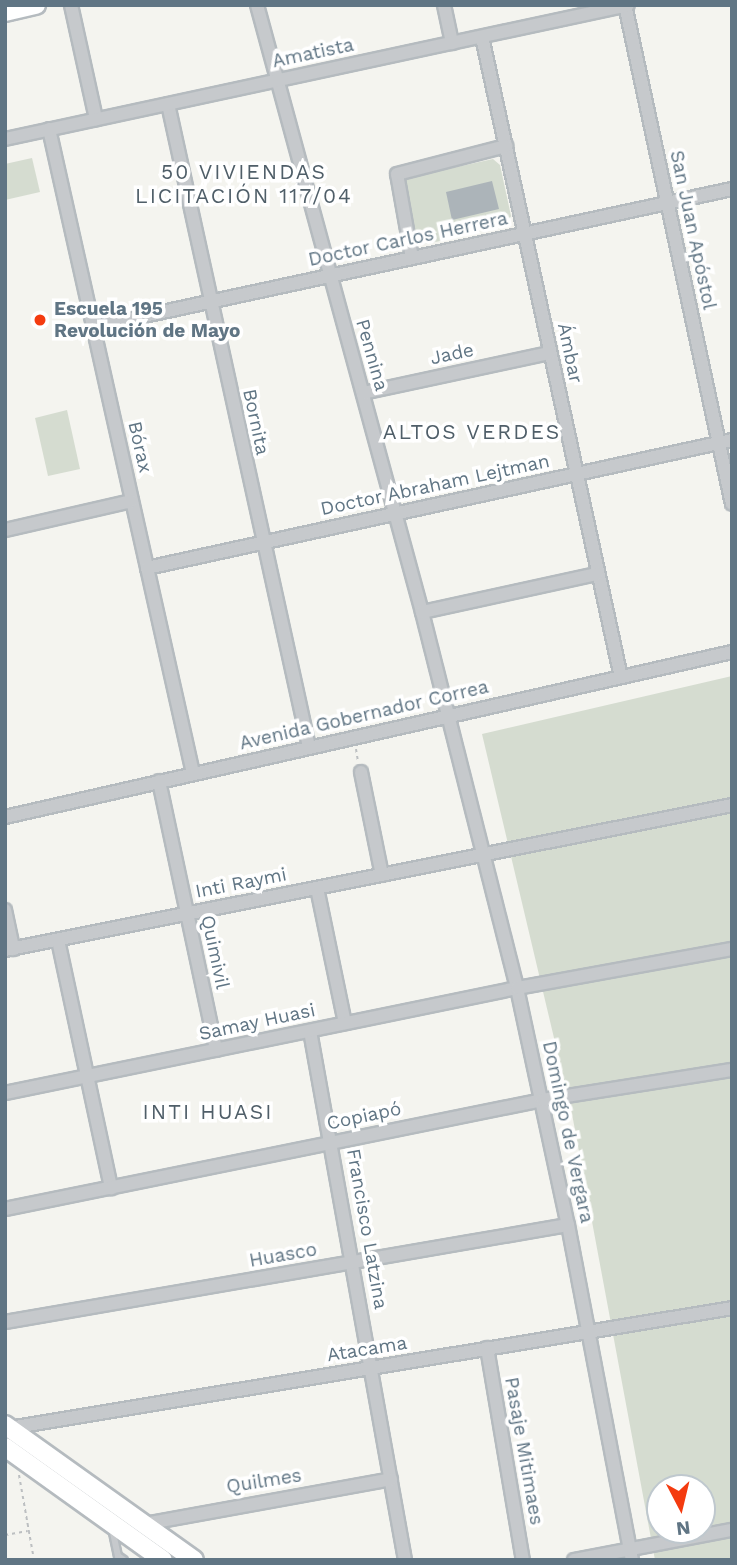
<!DOCTYPE html>
<html>
<head>
<meta charset="utf-8">
<style>
  body { margin:0 }
  #map { position:relative; width:737px; height:1565px; overflow:hidden; background:#f4f4ef; font-family:"Work Sans",sans-serif }
  div>[style] { position:absolute }
  [style*='--x'] { left:calc(var(--x)*1px); top:calc(var(--y)*1px); width:calc(var(--w)*1px); rotate:calc(var(--a)*1deg) }
  .green>* { inset:0; background:#d5dcd0 }
  .building>* { inset:0; background:#acb4b9 }
  .path>* { height:2px; margin-top:-1px; transform-origin:0; background:repeating-linear-gradient(90deg,#bcbfc1 0 3.5px,transparent 0 7px) }
  .roads { filter:drop-shadow(2px 0 #b5bbbf) drop-shadow(-2px 0 #b5bbbf) drop-shadow(0 2px #b5bbbf) drop-shadow(0 -2px #b5bbbf) }
  .lane>* { height:6px; margin:-3px; padding:0 3px; transform-origin:3px; border-radius:3px; background:#c6c9cc }
  .street>* { height:12px; margin:-6px; padding:0 6px; transform-origin:6px; border-radius:6px; background:#c6c9cc }
  .secondary>* { height:18px; margin:-9px; padding:0 9px; transform-origin:9px; border-radius:9px; background:#fff }
  .dots>* { width:19px; height:19px; translate:-50% -50%; box-sizing:border-box; border:4px solid #fff; border-radius:50% }
  span { translate:-50% -50%; white-space:nowrap; text-align:center; line-height:1.15; -webkit-text-stroke:7px #fff; paint-order:stroke }
  .street-label { font-size:19px; color:#607584 }
  .poi-label { font-size:19px; color:#607584; font-weight:700 }
  .left { translate:0 -50%; text-align:left }
  .neighbourhood-label { font-size:21px; color:#4f5e68; letter-spacing:2px }
  .frame { position:absolute; inset:0; border:7px solid #607584; pointer-events:none }
  .north { position:absolute; left:646px; top:1474px; width:70px; height:70px; box-sizing:border-box; background:#fff; border:2px solid #bfc8ce; border-radius:50%; rotate:173deg; font-size:19px; font-weight:700; line-height:28px; text-align:center; color:#607584 }
  .north::after { content:''; display:block; margin:auto; width:24px; height:32px; background:#f43b0f; clip-path:polygon(50% 0,100% 100%,50% 72%,0 100%) }
</style>
</head>
<body>
<div id="map">
  <div class="green">
    <div style="clip-path:polygon(32px 158px,40px 192px,5px 200px,5px 164px)"></div>
    <div style="clip-path:polygon(493px 159px,500px 165px,511px 216px,508px 225px,427px 244px,417px 240px,404px 187px,407px 178px)"></div>
    <div style="clip-path:polygon(67px 410px,80px 469px,48px 476px,35px 418px)"></div>
    <div style="clip-path:polygon(evenodd,732px 676px,732px 1560px,655px 1560px,572px 1114px,482px 734px,732px 676px,660px 1488px,702px 1488px,702px 1530px,660px 1530px,660px 1488px)"></div>
  </div>
  <div class="building">
    <div style="clip-path:polygon(492px 181px,499px 209px,452px 220px,446px 192px)"></div>
  </div>
  <div class="path">
    <div style="--x:356;--y:749;--w:12;--a:81"></div>
    <div style="--x:19;--y:1475;--w:86;--a:80"></div>
    <div style="--x:5;--y:1535;--w:23;--a:-10"></div>
  </div>
  <div class="roads">
    <div class="lane">
      <div style="--x:112;--y:1528;--w:29;--a:78"></div>
      <div style="--x:118;--y:1556;--w:7;--a:34"></div>
    </div>
    <div class="street">
      <div style="--x:71;--y:5;--w:117;--a:77.6"></div>
      <div style="--x:257;--y:5;--w:629;--a:74.79"></div>
      <div style="--x:422;--y:612;--w:388;--a:75.8"></div>
      <div style="--x:517;--y:988;--w:242;--a:77.9"></div>
      <div style="--x:568;--y:1225;--w:341;--a:79.2"></div>
      <div style="--x:444;--y:5;--w:39;--a:78"></div>
      <div style="--x:625;--y:5;--w:510;--a:77.9"></div>
      <div style="--x:482;--y:37;--w:655;--a:77.75"></div>
      <div style="--x:168;--y:104;--w:658;--a:77.63"></div>
      <div style="--x:49;--y:129;--w:660;--a:77.4"></div>
      <div style="--x:5;--y:139;--w:637;--a:-12.14"></div>
      <div style="--x:412;--y:258;--w:85;--a:-100.1"></div>
      <div style="--x:397;--y:174;--w:113;--a:-14.4"></div>
      <div style="--x:93;--y:327;--w:654;--a:-12.19"></div>
      <div style="--x:363;--y:393;--w:191;--a:-12.1"></div>
      <div style="--x:5;--y:530;--w:130;--a:-12.9"></div>
      <div style="--x:147;--y:568;--w:599;--a:-12.34"></div>
      <div style="--x:422;--y:612;--w:179;--a:-12.3"></div>
      <div style="--x:361;--y:772;--w:105;--a:78.5"></div>
      <div style="--x:159;--y:781;--w:275;--a:78"></div>
      <div style="--x:5;--y:817;--w:745;--a:-12.79"></div>
      <div style="--x:317;--y:888;--w:138;--a:78.3"></div>
      <div style="--x:5;--y:910;--w:40;--a:78"></div>
      <div style="--x:58;--y:940;--w:254;--a:77.9"></div>
      <div style="--x:5;--y:950;--w:741;--a:-11.28"></div>
      <div style="--x:310;--y:1031;--w:537;--a:79.82"></div>
      <div style="--x:5;--y:1093;--w:523;--a:-11.59"></div>
      <div style="--x:517;--y:988;--w:219;--a:-10.3"></div>
      <div style="--x:5;--y:1209;--w:548;--a:-11.47"></div>
      <div style="--x:542;--y:1100;--w:192;--a:-9"></div>
      <div style="--x:5;--y:1322;--w:571;--a:-9.78"></div>
      <div style="--x:487;--y:1348;--w:215;--a:80.4"></div>
      <div style="--x:9;--y:1428;--w:733;--a:-9.42"></div>
      <div style="--x:144;--y:1524;--w:251;--a:-10.3"></div>
      <div style="--x:574;--y:1560;--w:161;--a:-10.8"></div>
    </div>
    <div class="secondary">
      <div style="--x:5;--y:12;--w:32;--a:-13"></div>
      <div style="--x:5;--y:1425;--w:232;--a:35.5"></div>
      <div style="--x:5;--y:1447;--w:194;--a:35.6"></div>
    </div>
  </div>
  <div class="dots">
    <div style="left:40px;top:320px;background:#f43b0f"></div>
  </div>
  <div class="street-label">
    <span style="left:313px;top:53px;rotate:-12deg">Amatista</span>
    <span style="left:693px;top:230px;rotate:78deg">San Juan Apóstol</span>
    <span style="left:408px;top:239px;rotate:-12deg">Doctor Carlos Herrera</span>
    <span style="left:570px;top:353px;rotate:78deg">Ámbar</span>
    <span style="left:452px;top:354px;rotate:-12deg">Jade</span>
    <span style="left:372px;top:355px;rotate:74deg">Pennina</span>
    <span style="left:256px;top:422px;rotate:78deg">Bornita</span>
    <span style="left:140px;top:447px;rotate:77deg">Bórax</span>
    <span style="left:435px;top:485px;rotate:-12deg">Doctor Abraham Lejtman</span>
    <span style="left:364px;top:715px;rotate:-13deg">Avenida Gobernador Correa</span>
    <span style="left:241px;top:883px;rotate:-11deg">Inti Raymi</span>
    <span style="left:215px;top:952px;rotate:78deg">Quimivil</span>
    <span style="left:257px;top:1022px;rotate:-12deg">Samay Huasi</span>
    <span style="left:364px;top:1116px;rotate:-12deg">Copiapó</span>
    <span style="left:568px;top:1132px;rotate:78deg">Domingo de Vergara</span>
    <span style="left:367px;top:1229px;rotate:80deg">Francisco Latzina</span>
    <span style="left:283px;top:1255px;rotate:-10deg">Huasco</span>
    <span style="left:367px;top:1349px;rotate:-9deg">Atacama</span>
    <span style="left:524px;top:1451px;rotate:80deg">Pasaje Mitimaes</span>
    <span style="left:264px;top:1481px;rotate:-9deg">Quilmes</span>
  </div>
  <div class="poi-label">
    <span class="left" style="left:54px;top:320px">Escuela 195<br>Revolución de Mayo</span>
  </div>
  <div class="neighbourhood-label">
    <span style="left:244px;top:184px">50 VIVIENDAS<br>LICITACIÓN 117/04</span>
    <span style="left:472px;top:432px">ALTOS VERDES</span>
    <span style="left:208px;top:1112px">INTI HUASI</span>
  </div>
  <div class="frame"></div>
  <div class="north">N</div>
</div>
</body>
</html>
